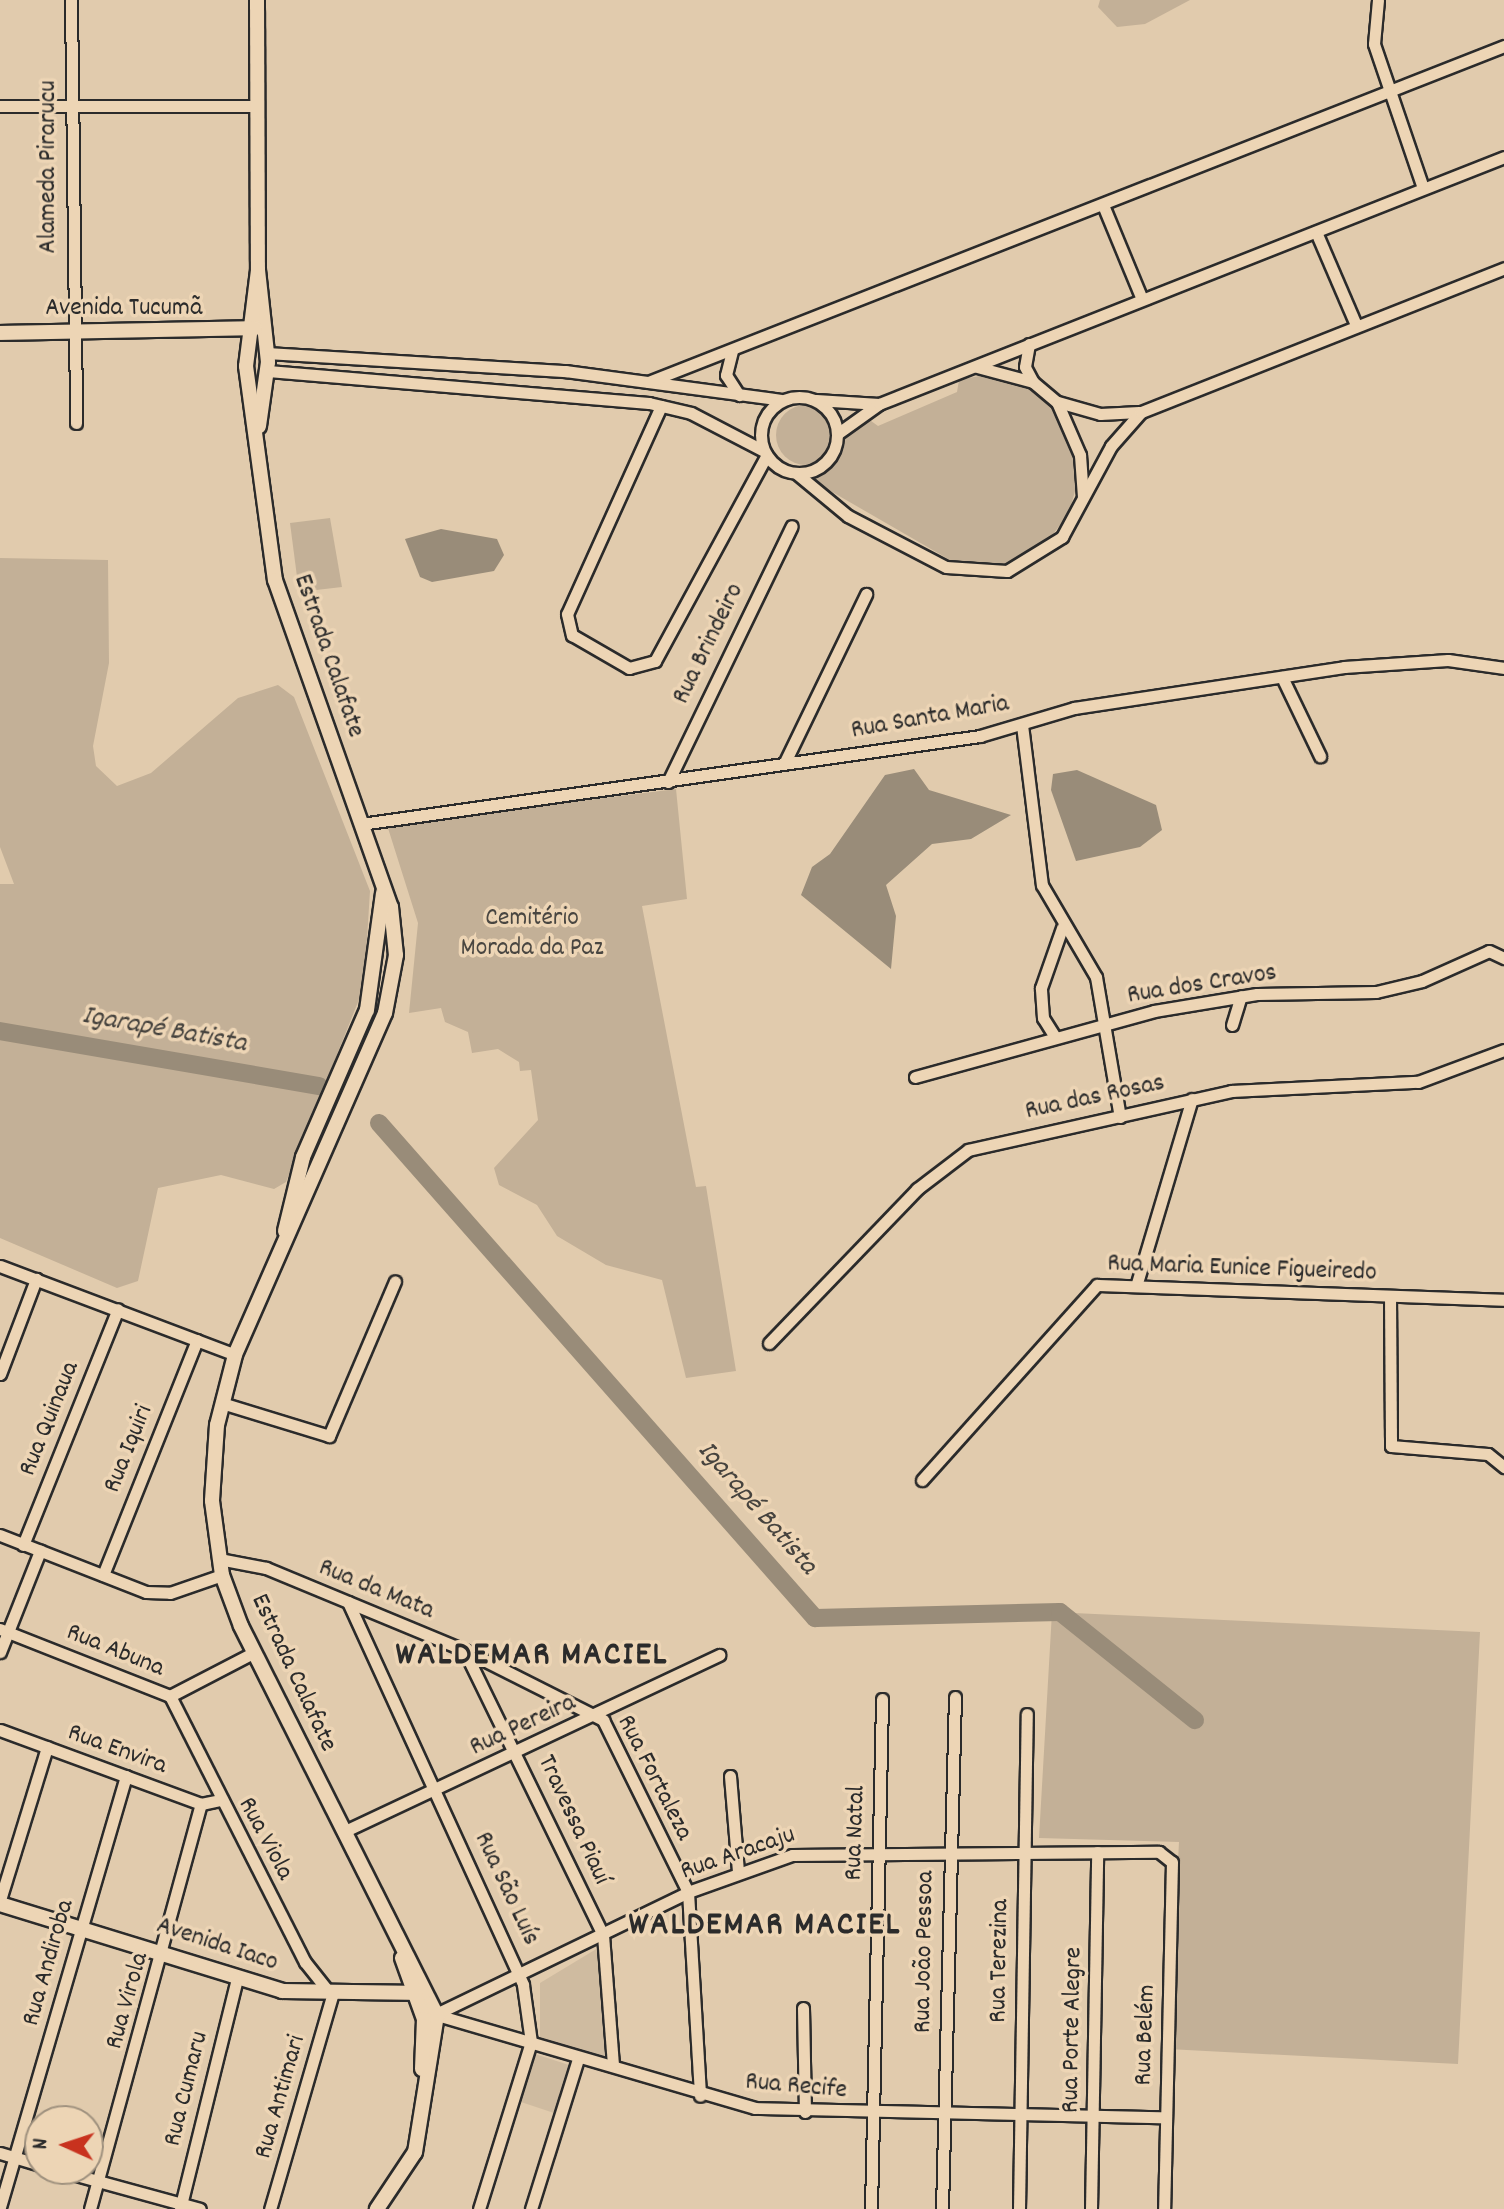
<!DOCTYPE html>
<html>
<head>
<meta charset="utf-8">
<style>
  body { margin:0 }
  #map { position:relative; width:1504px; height:2209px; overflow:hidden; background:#e1cbad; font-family:Dekko,sans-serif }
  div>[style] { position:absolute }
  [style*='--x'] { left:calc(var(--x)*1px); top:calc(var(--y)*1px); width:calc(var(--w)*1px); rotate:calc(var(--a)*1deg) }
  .built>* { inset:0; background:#cfbba0 }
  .green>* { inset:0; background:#c3b097 }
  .round { border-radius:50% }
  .water>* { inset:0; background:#998c79 }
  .river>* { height:18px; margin:-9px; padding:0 9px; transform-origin:9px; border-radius:9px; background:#998c79 }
  .roads { filter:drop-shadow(2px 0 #2b2b2b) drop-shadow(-2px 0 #2b2b2b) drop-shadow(0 2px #2b2b2b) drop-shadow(0 -2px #2b2b2b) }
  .minor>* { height:11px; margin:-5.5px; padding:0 5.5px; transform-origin:5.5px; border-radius:5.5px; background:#edd5b5 }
  .minor>.ring { margin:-5.5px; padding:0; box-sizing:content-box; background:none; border:11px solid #edd5b5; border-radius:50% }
  .tertiary>* { height:14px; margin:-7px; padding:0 7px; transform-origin:7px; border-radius:7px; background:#edd5b5 }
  span { translate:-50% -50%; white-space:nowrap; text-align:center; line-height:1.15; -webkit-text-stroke:7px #edd5b5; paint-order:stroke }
  .street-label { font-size:26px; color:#2b2b2b }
  .park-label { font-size:26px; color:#494641 }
  .water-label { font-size:28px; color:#46433e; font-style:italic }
  .district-label { font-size:34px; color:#2b2b2b; font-weight:700; letter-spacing:2px }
  .north { position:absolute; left:24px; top:2105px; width:80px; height:80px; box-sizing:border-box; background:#edd5b5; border:2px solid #9f917e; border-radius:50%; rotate:273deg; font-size:22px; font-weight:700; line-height:32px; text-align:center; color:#2b2b2b }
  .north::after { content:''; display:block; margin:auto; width:28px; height:36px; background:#c8321e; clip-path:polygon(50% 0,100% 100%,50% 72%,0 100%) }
</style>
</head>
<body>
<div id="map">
  <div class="built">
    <div style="clip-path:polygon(598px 1948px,608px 2054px,603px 2056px,540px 2038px,540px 1983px)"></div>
    <div style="clip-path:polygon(535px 2054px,569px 2065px,554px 2113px,521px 2102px)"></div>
  </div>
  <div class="green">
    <div style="clip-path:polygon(1100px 0,1190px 0,1145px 24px,1117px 27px,1098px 7px)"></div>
    <div style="clip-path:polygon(979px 376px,1034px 391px,1059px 414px,1075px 445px,1078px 480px,1069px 513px,1048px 541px,1018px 560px,996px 566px,950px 560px,808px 478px,829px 465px,849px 430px,867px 418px,878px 426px,957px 392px,959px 380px)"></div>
    <div class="round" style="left:776px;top:405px;width:60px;height:60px"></div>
    <div style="clip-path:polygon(330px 518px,342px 587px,299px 592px,290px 523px)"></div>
    <div style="clip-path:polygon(0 558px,108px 560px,109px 663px,93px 746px,96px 766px,117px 786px,151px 773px,238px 698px,278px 685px,294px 697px,370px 891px,364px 987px,286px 1182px,274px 1189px,221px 1175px,158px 1188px,138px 1281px,117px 1288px,0 1238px,0 884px,14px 884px,0 847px)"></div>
    <div style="clip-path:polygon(676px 789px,687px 899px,642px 906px,696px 1187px,706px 1186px,736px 1371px,686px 1378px,662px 1280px,606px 1265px,557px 1236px,537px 1205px,499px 1185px,494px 1168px,538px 1120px,531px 1070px,520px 1071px,519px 1062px,498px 1049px,472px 1053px,468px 1032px,445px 1022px,441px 1008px,409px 1013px,418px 923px,387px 825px)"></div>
    <div style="clip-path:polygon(1052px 1612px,1480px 1632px,1458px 2064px,1168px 2049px,1179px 1842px,1039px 1838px)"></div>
  </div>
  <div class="water">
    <div style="clip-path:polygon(441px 529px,497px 539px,504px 555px,494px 571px,432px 582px,420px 577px,405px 539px)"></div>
    <div style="clip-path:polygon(914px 769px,929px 790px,1011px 815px,971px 839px,932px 844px,886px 885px,896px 916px,891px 969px,801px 895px,812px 867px,830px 854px,885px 775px)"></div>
    <div style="clip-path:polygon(1077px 770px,1156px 805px,1162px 830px,1140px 847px,1076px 861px,1051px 790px,1053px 774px)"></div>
  </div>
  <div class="river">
    <div style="--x:0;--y:1031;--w:324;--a:9.8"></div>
    <div style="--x:379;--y:1123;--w:660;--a:48.63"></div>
    <div style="--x:815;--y:1618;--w:245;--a:-1.4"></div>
    <div style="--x:1060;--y:1612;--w:173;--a:38.7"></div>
  </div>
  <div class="roads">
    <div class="minor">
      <div style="--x:71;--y:0;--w:423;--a:89.3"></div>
      <div style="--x:1378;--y:0;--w:44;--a:95.2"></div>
      <div style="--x:1374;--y:44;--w:152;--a:71.2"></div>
      <div style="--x:0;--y:106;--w:258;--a:0"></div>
      <div style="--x:1103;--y:205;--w:102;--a:67.5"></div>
      <div style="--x:1316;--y:232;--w:101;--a:66.7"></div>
      <div style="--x:1029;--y:344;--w:23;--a:100"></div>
      <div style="--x:1025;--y:367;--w:17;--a:62"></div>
      <div style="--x:732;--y:351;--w:25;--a:104"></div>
      <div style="--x:726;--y:375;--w:24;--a:57"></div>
      <div style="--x:268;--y:353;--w:298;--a:3.5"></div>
      <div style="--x:565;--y:371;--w:218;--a:7.6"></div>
      <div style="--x:977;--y:367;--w:58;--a:15"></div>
      <div style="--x:1033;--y:382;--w:31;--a:40"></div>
      <div style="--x:1057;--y:402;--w:58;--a:66.5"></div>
      <div style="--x:1080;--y:455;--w:42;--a:85.9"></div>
      <div style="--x:268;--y:371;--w:382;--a:4.8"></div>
      <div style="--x:649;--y:403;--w:43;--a:13.4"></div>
      <div style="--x:691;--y:413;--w:82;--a:27.5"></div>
      <div style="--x:648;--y:382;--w:920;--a:-21.43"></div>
      <div class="ring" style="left:761px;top:397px;width:65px;height:65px"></div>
      <div style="--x:816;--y:400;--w:63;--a:3.6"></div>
      <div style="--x:1058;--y:402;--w:44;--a:15.9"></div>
      <div style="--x:1100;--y:414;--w:39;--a:-3"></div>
      <div style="--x:661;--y:406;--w:228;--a:114.3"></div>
      <div style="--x:567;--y:614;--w:22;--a:77"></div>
      <div style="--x:572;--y:635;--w:66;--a:30.1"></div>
      <div style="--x:629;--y:668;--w:27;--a:-15"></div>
      <div style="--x:655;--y:661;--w:234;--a:-61.5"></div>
      <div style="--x:837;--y:434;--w:52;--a:-35.5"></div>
      <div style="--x:879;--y:404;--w:672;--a:-21.56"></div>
      <div style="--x:796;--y:473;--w:67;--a:39.6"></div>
      <div style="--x:848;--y:516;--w:110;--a:27.5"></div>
      <div style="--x:946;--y:567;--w:61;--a:3.8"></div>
      <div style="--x:1007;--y:571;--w:65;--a:-31.7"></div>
      <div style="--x:1062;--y:537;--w:103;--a:-61.7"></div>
      <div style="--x:1111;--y:446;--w:45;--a:-48.6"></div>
      <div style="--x:1141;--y:412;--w:391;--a:-21.6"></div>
      <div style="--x:1282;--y:677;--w:88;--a:64.3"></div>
      <div style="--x:1022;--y:725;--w:161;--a:82.9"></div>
      <div style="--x:1042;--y:885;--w:107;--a:59.6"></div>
      <div style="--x:1096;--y:977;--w:142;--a:80.3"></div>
      <div style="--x:784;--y:764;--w:189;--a:-64.2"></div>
      <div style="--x:668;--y:782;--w:284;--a:-64.2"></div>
      <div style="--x:361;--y:824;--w:625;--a:-8.09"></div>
      <div style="--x:980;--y:736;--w:98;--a:-16.6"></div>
      <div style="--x:1074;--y:708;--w:273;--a:-8.6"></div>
      <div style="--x:1344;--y:667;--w:104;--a:-3.9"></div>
      <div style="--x:1448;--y:660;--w:57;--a:8.1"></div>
      <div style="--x:1232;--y:1025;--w:30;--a:-73"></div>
      <div style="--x:1055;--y:1037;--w:22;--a:-122"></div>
      <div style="--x:1043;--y:1018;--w:30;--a:-94"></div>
      <div style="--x:1041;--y:988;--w:64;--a:-70.7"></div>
      <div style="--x:915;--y:1077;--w:248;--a:-15.4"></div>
      <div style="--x:1154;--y:1011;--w:104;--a:-9.4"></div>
      <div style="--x:1257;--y:994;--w:119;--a:-1"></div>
      <div style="--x:1376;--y:992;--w:47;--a:-13.4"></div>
      <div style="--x:1422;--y:981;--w:73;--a:-24.1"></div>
      <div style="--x:1489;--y:951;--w:17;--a:25"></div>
      <div style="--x:0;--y:1266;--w:251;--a:20.7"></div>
      <div style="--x:1137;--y:1283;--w:192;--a:-73.4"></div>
      <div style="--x:1390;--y:1296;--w:150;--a:89.6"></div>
      <div style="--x:1391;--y:1446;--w:97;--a:4.7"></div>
      <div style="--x:1488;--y:1454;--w:21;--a:39"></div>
      <div style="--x:769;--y:1343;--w:214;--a:-46.1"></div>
      <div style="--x:917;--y:1189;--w:64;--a:-37.4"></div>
      <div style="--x:968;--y:1150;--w:270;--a:-12.6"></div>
      <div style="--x:1231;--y:1091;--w:187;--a:-2.8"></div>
      <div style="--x:1418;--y:1082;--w:92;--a:-20.4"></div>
      <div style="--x:0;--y:1374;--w:102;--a:-69.2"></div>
      <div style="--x:222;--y:1403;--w:112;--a:17.1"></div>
      <div style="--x:329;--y:1436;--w:168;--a:-66.9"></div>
      <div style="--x:922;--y:1480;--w:262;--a:-48.1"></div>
      <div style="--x:1097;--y:1285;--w:407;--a:2.1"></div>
      <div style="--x:0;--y:1535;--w:157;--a:21.3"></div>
      <div style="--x:146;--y:1592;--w:24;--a:2"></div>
      <div style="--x:170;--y:1593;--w:55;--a:-19.1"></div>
      <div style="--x:23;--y:1545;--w:254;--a:-68.1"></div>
      <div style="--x:219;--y:1559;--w:48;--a:10.8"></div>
      <div style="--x:266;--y:1568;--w:214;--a:22.5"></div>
      <div style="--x:464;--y:1650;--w:156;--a:26.7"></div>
      <div style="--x:603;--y:1720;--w:192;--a:63.7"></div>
      <div style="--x:688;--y:1892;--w:204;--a:86.6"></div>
      <div style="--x:103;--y:1575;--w:253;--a:-68.2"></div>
      <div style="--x:348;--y:1602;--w:421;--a:65.4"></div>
      <div style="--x:523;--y:1985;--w:58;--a:82"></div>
      <div style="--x:531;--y:2042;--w:175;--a:107.3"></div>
      <div style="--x:0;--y:1629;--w:183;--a:21.5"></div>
      <div style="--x:170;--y:1696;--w:93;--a:-27.4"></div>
      <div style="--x:464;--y:1650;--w:317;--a:64"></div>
      <div style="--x:603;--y:1935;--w:131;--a:85.6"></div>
      <div style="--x:0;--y:1652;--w:109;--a:-68.4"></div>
      <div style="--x:170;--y:1696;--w:298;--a:63.1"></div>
      <div style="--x:305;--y:1962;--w:43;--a:51.5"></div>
      <div style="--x:332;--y:1996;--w:222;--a:106.2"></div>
      <div style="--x:0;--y:1730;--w:214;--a:20.2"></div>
      <div style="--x:201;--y:1804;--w:19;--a:-12"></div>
      <div style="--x:730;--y:1776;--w:95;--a:85.2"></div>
      <div style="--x:343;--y:1832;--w:416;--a:-25.2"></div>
      <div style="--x:0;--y:1900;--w:160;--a:-72.9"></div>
      <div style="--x:803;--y:2008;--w:104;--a:88.9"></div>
      <div style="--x:437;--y:2015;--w:331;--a:16.3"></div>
      <div style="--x:755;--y:2108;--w:410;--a:1.3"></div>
      <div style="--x:432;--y:2016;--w:284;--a:-25.8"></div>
      <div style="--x:688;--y:1892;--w:110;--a:-19.6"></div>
      <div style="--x:792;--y:1855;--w:367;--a:-0.5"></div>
      <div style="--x:1159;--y:1852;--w:16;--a:38"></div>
      <div style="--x:1172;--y:1862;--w:347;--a:91.3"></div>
      <div style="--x:0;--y:2153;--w:42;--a:16.7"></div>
      <div style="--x:54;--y:2169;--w:151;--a:15.3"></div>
      <div style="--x:0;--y:2207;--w:449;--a:-73.7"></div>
      <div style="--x:90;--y:2209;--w:420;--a:-74.7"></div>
      <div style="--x:180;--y:2209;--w:237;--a:-76.1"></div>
      <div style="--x:531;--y:2209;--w:157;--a:-72.6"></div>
      <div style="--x:871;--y:2209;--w:510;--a:-88.76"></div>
      <div style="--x:942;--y:2209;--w:512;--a:-88.55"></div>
      <div style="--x:1019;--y:2209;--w:495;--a:-89.1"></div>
      <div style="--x:1091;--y:2209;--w:357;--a:-89"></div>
    </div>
    <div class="tertiary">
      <div style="--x:257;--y:0;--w:270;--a:89.8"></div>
      <div style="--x:258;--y:270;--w:93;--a:83.8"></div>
      <div style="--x:268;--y:362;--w:65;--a:98"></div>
      <div style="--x:258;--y:270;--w:97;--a:97.1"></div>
      <div style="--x:246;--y:366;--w:216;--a:82.3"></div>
      <div style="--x:275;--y:580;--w:347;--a:70.5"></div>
      <div style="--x:391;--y:907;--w:48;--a:84.1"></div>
      <div style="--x:396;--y:955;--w:59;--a:100.7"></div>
      <div style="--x:385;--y:1013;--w:373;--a:113.7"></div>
      <div style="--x:235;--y:1355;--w:72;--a:104.4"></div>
      <div style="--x:217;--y:1425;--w:76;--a:93.8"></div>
      <div style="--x:212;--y:1501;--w:75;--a:82.3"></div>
      <div style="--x:222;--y:1575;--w:54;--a:69.6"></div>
      <div style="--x:241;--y:1626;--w:436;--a:63.3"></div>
      <div style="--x:437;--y:2015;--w:139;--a:99.1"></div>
      <div style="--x:415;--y:2152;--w:69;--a:123.7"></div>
      <div style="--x:0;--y:333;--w:255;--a:-1.1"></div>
      <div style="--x:285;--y:1231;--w:76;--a:-76.3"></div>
      <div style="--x:303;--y:1157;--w:160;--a:-66.5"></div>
      <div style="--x:367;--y:1010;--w:118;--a:-82.2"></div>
      <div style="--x:0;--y:1904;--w:295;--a:17.1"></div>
      <div style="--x:282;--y:1991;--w:142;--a:0.8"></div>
      <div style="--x:402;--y:1958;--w:65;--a:70.2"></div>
      <div style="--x:424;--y:2019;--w:50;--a:92.3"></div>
    </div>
  </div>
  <div class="street-label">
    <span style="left:49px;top:167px;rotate:-90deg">Alameda Pirarucu</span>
    <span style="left:124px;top:309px">Avenida Tucumã</span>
    <span style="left:709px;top:644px;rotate:-64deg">Rua Brindeiro</span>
    <span style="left:328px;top:656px;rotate:71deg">Estrada Calafate</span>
    <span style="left:930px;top:718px;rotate:-10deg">Rua Santa Maria</span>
    <span style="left:1202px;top:985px;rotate:-9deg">Rua dos Cravos</span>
    <span style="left:1095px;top:1098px;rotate:-12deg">Rua das Rosas</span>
    <span style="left:1242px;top:1269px;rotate:2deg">Rua Maria Eunice Figueiredo</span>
    <span style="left:50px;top:1419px;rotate:-68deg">Rua Quinaua</span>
    <span style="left:129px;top:1449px;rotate:-68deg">Rua Iquiri</span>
    <span style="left:376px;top:1590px;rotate:22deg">Rua da Mata</span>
    <span style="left:115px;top:1651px;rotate:22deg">Rua Abuna</span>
    <span style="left:293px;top:1673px;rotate:65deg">Estrada Calafate</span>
    <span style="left:523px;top:1726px;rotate:-25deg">Rua Pereira</span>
    <span style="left:117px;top:1750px;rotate:20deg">Rua Envira</span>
    <span style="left:654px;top:1778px;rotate:63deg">Rua Fortaleza</span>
    <span style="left:573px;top:1820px;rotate:65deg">Travessa Piauí</span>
    <span style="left:856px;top:1833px;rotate:-88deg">Rua Natal</span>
    <span style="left:265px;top:1839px;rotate:62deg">Rua Viola</span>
    <span style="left:738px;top:1854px;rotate:-19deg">Rua Aracaju</span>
    <span style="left:506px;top:1889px;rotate:65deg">Rua São Luís</span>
    <span style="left:217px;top:1945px;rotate:18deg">Avenida Iaco</span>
    <span style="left:925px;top:1952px;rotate:-89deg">Rua João Pessoa</span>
    <span style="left:1000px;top:1961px;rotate:-89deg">Rua Terezina</span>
    <span style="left:49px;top:1963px;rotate:-74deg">Rua Andiroba</span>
    <span style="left:128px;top:2001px;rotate:-74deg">Rua Virola</span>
    <span style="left:1073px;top:2030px;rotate:-89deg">Rua Porte Alegre</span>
    <span style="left:1146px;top:2035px;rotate:-88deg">Rua Belém</span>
    <span style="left:796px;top:2087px;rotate:5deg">Rua Recife</span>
    <span style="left:187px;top:2089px;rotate:-76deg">Rua Cumaru</span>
    <span style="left:281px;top:2097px;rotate:-74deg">Rua Antimari</span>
  </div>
  <div class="park-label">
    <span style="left:532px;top:934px">Cemitério<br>Morada da Paz</span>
  </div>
  <div class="water-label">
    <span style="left:164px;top:1031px;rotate:10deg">Igarapé Batista</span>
    <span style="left:756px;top:1509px;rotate:49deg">Igarapé Batista</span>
  </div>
  <div class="district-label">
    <span style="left:532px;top:1657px">WALDEMAR MACIEL</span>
    <span style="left:765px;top:1927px">WALDEMAR MACIEL</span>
  </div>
  <div class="north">N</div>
</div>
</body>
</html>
